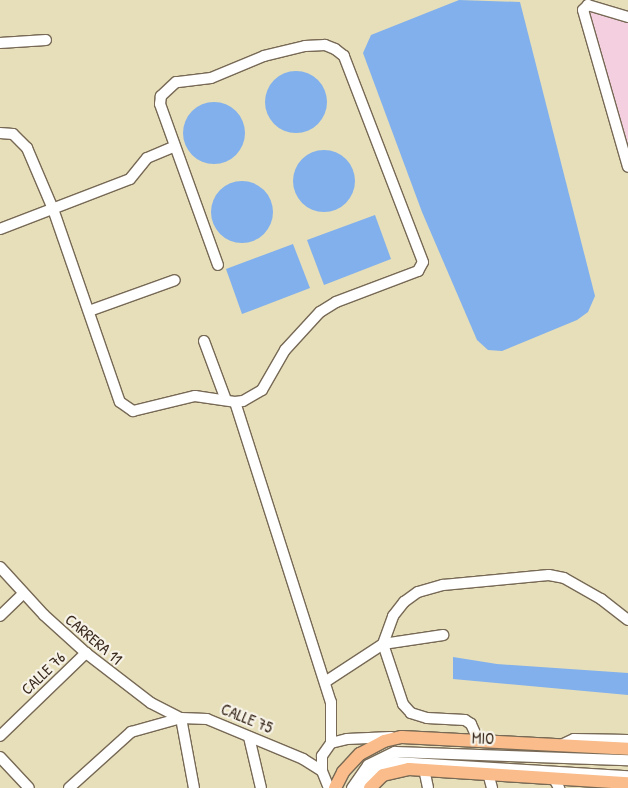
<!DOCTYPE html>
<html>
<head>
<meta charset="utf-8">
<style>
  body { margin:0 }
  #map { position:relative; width:628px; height:788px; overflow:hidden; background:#e6dfba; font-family:"Patrick Hand",sans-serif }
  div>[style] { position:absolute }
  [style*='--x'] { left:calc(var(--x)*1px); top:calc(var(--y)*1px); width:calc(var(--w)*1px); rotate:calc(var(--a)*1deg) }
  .built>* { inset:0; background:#f3cfdf }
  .water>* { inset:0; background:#81b0ec }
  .round { border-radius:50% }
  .roads { filter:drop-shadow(1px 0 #776955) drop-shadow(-1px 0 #776955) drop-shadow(0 1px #776955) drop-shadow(0 -1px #776955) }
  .minor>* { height:10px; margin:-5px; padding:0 5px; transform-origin:5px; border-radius:5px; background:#fff }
  .major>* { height:12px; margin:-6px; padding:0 6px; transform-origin:6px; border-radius:6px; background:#f9bc8a }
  span { translate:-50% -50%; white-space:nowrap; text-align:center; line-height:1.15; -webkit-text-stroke:4.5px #f7f3e8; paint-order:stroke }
  .street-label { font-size:16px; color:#3b2a1e }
</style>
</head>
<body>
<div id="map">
  <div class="built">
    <div style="clip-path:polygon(585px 6px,628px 17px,628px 167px)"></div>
  </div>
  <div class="water">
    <div style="clip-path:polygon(459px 0,520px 2px,595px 296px,588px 312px,577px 320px,502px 351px,488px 350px,477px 340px,422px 212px,363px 53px,371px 35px)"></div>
    <div class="round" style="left:265px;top:71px;width:62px;height:62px"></div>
    <div class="round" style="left:183px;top:102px;width:62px;height:62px"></div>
    <div class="round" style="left:293px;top:150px;width:62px;height:62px"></div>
    <div class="round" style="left:211px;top:181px;width:62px;height:62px"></div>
    <div style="clip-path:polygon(375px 215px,391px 259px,324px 285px,307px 240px)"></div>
    <div style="clip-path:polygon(293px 244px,310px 288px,242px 314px,226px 269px)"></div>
    <div style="clip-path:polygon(453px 657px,497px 664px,628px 673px,628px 695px,453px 679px)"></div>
  </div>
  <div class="roads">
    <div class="minor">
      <div style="--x:628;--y:17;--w:42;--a:-163.3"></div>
      <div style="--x:588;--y:5;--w:7;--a:135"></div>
      <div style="--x:583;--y:10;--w:163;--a:74"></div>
      <div style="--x:0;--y:43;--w:46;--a:-3.7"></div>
      <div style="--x:0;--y:133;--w:13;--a:4"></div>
      <div style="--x:13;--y:134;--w:20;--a:45"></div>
      <div style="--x:27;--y:148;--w:66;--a:66.9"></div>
      <div style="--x:53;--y:209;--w:204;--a:70.9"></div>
      <div style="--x:120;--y:402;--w:16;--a:35"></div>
      <div style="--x:133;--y:411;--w:64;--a:-13.6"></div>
      <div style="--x:195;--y:396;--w:40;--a:8.5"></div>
      <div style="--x:235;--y:402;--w:8;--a:-7"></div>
      <div style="--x:243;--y:401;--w:22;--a:-30"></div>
      <div style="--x:262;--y:390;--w:46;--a:-60.1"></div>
      <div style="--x:285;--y:350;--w:52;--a:-47.4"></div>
      <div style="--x:320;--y:312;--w:19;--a:-32"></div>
      <div style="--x:336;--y:302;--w:88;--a:-20.7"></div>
      <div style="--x:418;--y:271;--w:10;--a:-61"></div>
      <div style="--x:423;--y:262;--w:221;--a:-111"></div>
      <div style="--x:344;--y:56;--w:11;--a:-142"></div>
      <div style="--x:335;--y:49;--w:11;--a:-158"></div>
      <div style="--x:325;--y:45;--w:20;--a:177"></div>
      <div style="--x:305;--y:46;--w:42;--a:166.3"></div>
      <div style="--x:264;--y:56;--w:57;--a:157.5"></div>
      <div style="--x:211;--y:78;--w:35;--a:173"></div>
      <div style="--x:176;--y:82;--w:21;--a:137"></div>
      <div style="--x:161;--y:96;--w:8;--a:97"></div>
      <div style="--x:160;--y:104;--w:171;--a:70.2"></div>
      <div style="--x:0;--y:229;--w:139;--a:-21"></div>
      <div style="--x:130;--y:179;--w:27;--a:-51"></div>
      <div style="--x:147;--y:158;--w:30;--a:-23"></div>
      <div style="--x:89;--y:311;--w:91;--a:-19.8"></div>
      <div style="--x:204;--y:341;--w:63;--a:69.6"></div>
      <div style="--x:235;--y:402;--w:315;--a:72.3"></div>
      <div style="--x:331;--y:702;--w:41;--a:90"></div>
      <div style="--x:331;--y:743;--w:16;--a:125"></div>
      <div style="--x:322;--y:756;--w:15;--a:90"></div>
      <div style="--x:0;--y:567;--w:65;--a:47.5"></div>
      <div style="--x:44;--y:615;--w:57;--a:42.1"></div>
      <div style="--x:86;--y:653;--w:82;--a:37.6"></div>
      <div style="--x:151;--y:703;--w:34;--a:27"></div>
      <div style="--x:0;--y:616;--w:32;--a:-44"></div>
      <div style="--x:325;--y:682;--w:69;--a:-33.2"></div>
      <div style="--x:383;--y:644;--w:61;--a:-8.5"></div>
      <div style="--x:181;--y:718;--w:71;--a:79.5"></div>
      <div style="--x:0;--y:736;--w:120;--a:-44"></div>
      <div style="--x:249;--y:737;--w:52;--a:76.8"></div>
      <div style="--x:479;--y:742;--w:20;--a:-114"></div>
      <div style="--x:471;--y:724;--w:7;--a:-146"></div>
      <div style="--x:465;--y:720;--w:38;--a:-177"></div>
      <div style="--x:427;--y:718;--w:17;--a:-163"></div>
      <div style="--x:411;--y:713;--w:12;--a:-132"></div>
      <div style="--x:403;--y:704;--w:63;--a:-108.4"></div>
      <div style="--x:383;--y:644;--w:30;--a:-70"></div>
      <div style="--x:393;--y:616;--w:18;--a:-52"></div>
      <div style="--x:404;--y:602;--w:17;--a:-36"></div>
      <div style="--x:418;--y:592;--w:26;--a:-16"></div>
      <div style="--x:443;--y:585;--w:106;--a:-5.4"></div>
      <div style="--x:549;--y:575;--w:15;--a:11"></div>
      <div style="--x:564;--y:578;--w:43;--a:29.6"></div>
      <div style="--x:601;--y:599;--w:34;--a:38"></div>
      <div style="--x:331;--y:743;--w:16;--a:-14"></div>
      <div style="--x:347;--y:739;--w:44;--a:-2.6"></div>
      <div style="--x:561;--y:745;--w:14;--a:-25"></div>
      <div style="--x:574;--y:739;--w:54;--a:1.1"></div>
      <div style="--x:0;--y:757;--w:42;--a:46.9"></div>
      <div style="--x:424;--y:769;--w:19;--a:78"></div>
      <div style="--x:488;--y:773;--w:16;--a:75"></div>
      <div style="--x:553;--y:777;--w:13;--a:61"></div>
      <div style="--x:69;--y:788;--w:84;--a:-42.1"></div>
      <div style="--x:131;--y:732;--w:52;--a:-15.6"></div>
      <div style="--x:181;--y:718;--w:26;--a:2"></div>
      <div style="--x:207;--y:719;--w:104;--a:22.6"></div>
      <div style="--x:303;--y:759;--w:22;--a:32"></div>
      <div style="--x:322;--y:771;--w:18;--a:68"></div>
      <div style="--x:352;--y:788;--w:28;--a:-55"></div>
      <div style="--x:368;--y:765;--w:30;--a:-26"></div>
      <div style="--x:395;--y:752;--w:233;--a:2"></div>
      <div style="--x:361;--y:788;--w:22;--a:-54"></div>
      <div style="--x:374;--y:770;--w:23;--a:-20"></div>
      <div style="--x:396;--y:762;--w:232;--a:3.5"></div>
    </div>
    <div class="major">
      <div style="--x:335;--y:788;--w:18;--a:-63"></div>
      <div style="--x:343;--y:772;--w:25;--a:-47"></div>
      <div style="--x:360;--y:754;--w:27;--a:-28"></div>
      <div style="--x:384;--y:741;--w:18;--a:-13"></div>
      <div style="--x:402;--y:737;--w:226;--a:3"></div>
      <div style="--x:370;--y:788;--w:18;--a:-45"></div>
      <div style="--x:383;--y:775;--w:27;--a:-13"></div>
      <div style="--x:409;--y:769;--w:219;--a:3.7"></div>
    </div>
  </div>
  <div class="street-label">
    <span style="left:94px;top:639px;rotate:40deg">CARRERA 11</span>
    <span style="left:43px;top:673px;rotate:-44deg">CALLE 76</span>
    <span style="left:247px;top:718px;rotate:22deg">CALLE 75</span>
    <span style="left:483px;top:738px;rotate:2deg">MIO</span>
  </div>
</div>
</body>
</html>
